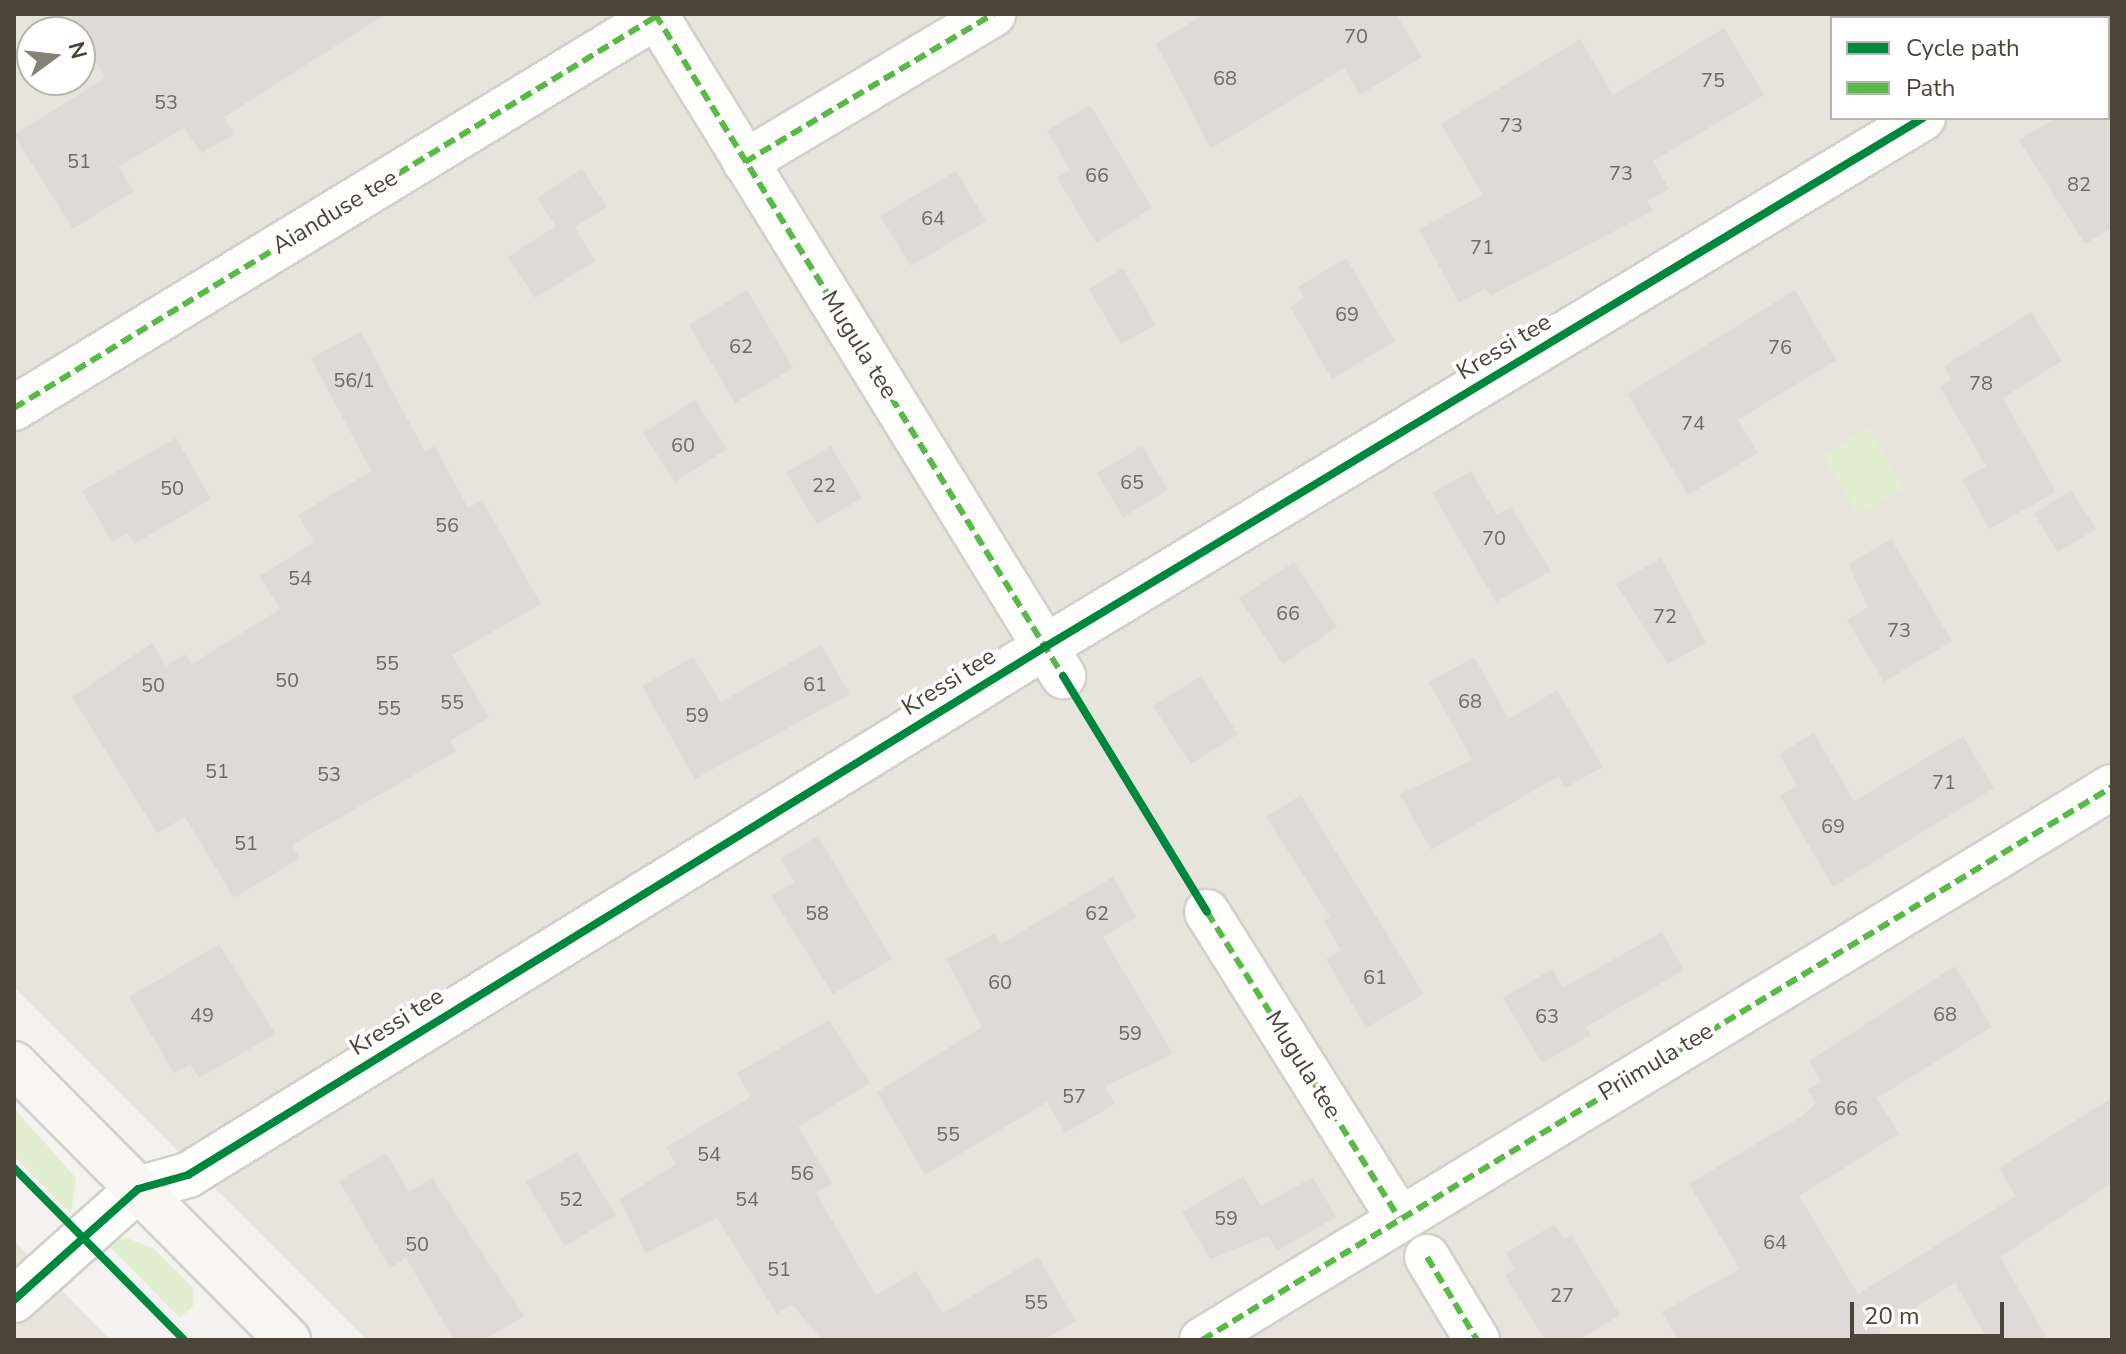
<!DOCTYPE html>
<html>
<head>
<meta charset="utf-8">
<style>
  body { margin:0 }
  #map { position:relative; width:2126px; height:1354px; overflow:hidden; background:#f4f2ee; font-family:"Nunito Sans",sans-serif }
  div>[style] { position:absolute }
  [style*='--x'] { left:calc(var(--x)*1px); top:calc(var(--y)*1px); width:calc(var(--w)*1px); rotate:calc(var(--a)*1deg) }
  .residential>* { inset:0; background:#e7e4dc }
  .green>* { inset:0; background:#e1eecf }
  .building>* { inset:0; background:#dedbd6 }
  .roads { filter:drop-shadow(2px 0 #d2d0cb) drop-shadow(-2px 0 #d2d0cb) drop-shadow(0 2px #d2d0cb) drop-shadow(0 -2px #d2d0cb) }
  .street>* { height:44px; margin:-22px; padding:0 22px; transform-origin:22px; border-radius:22px; background:#fdfdfc }
  .secondary>* { height:44px; margin:-22px; padding:0 22px; transform-origin:22px; border-radius:22px; background:#f7f6f1 }
  .quiet>* { height:6px; margin-top:-3px; transform-origin:0; background:repeating-linear-gradient(90deg,#58b947 0 12px,transparent 0 18px) }
  .cycleway>* { height:8px; margin:-4px; padding:0 4px; transform-origin:4px; border-radius:4px; background:#00873e }
  span { translate:-50% -50%; white-space:nowrap; text-align:center; line-height:1.15; -webkit-text-stroke:7px #fff; paint-order:stroke }
  .number-label { font-size:20px; color:#706a61 }
  .number-label span { -webkit-text-stroke-width:0 }
  .street-label { font-size:24px; color:#4b4439 }
  .frame { position:absolute; inset:0; border:16px solid #4b4439; pointer-events:none }
  .legend { position:absolute; left:1830px; top:16px; width:280px; height:104px; box-sizing:border-box; background:#fff; border:2px solid #b7b4b0; margin:0; padding:10px 14px; list-style:none; font-size:24px; color:#4b4439 }
  .legend li { display:flex; align-items:center; gap:16px; height:40px }
  .legend b { width:40px; border:2px solid #b7b4b0 }
  .north { position:absolute; left:16px; top:16px; width:80px; height:80px; box-sizing:border-box; background:#fff; border:2px solid #b7b4b0; border-radius:50%; rotate:75deg; font-size:22px; font-weight:700; line-height:32px; text-align:center; color:#4b4439 }
  .north::after { content:''; display:block; margin:auto; width:28px; height:36px; background:#868178; clip-path:polygon(50% 0,100% 100%,50% 72%,0 100%) }
  .scale { position:absolute; left:1850px; top:1302px; width:154px; height:36px; box-sizing:border-box; border:4px solid #4b4439; border-top:0; padding-left:10px; font-size:24px; line-height:28px; white-space:nowrap; color:#4b4439; -webkit-text-stroke:6px #fff; paint-order:stroke }
</style>
</head>
<body>
<div id="map">
  <div class="residential">
    <div style="clip-path:polygon(evenodd,14px 14px,2112px 14px,2112px 1340px,367px 1340px,14px 987px,14px 14px,1832px 18px,2108px 18px,2108px 118px,1832px 118px,1832px 18px,14px 14px,32px 32px,80px 32px,80px 80px,32px 80px,32px 32px)"></div>
    <div style="clip-path:polygon(14px 1241px,110px 1340px,14px 1340px)"></div>
  </div>
  <div class="green">
    <div style="clip-path:polygon(1868px 428px,1904px 488px,1858px 515px,1823px 455px)"></div>
    <div style="clip-path:polygon(14px 1108px,76px 1178px,71px 1214px,14px 1156px)"></div>
    <div style="clip-path:polygon(127px 1238px,154px 1249px,194px 1289px,193px 1306px,180px 1318px,103px 1240px)"></div>
  </div>
  <div class="building">
    <div style="clip-path:polygon(70px 14px,386px 14px,224px 117px,234px 134px,202px 153px,184px 128px,118px 167px,134px 191px,73px 229px,14px 135px,105px 78px)"></div>
    <div style="clip-path:polygon(1204px 14px,1396px 14px,1422px 57px,1360px 95px,1344px 68px,1211px 149px,1156px 44px)"></div>
    <div style="clip-path:polygon(1724px 28px,1764px 95px,1653px 161px,1669px 189px,1647px 201px,1653px 211px,1490px 296px,1486px 288px,1459px 303px,1419px 229px,1483px 195px,1441px 124px,1580px 39px,1613px 95px)"></div>
    <div style="clip-path:polygon(1090px 105px,1152px 208px,1096px 243px,1057px 178px,1070px 170px,1047px 131px)"></div>
    <div style="clip-path:polygon(2056px 118px,2112px 118px,2112px 228px,2085px 244px,2019px 140px)"></div>
    <div style="clip-path:polygon(582px 169px,607px 207px,575px 227px,595px 261px,535px 298px,508px 257px,556px 226px,537px 198px)"></div>
    <div style="clip-path:polygon(956px 171px,986px 221px,911px 266px,880px 216px)"></div>
    <div style="clip-path:polygon(1346px 258px,1395px 341px,1332px 379px,1290px 307px,1304px 298px,1298px 287px)"></div>
    <div style="clip-path:polygon(1123px 268px,1155px 325px,1121px 344px,1089px 289px)"></div>
    <div style="clip-path:polygon(747px 290px,793px 368px,735px 403px,689px 325px)"></div>
    <div style="clip-path:polygon(1795px 290px,1836px 360px,1738px 420px,1758px 453px,1688px 495px,1627px 394px)"></div>
    <div style="clip-path:polygon(2031px 312px,2062px 361px,2003px 398px,2056px 492px,1989px 529px,1962px 480px,1986px 466px,1940px 387px,1951px 379px,1944px 366px)"></div>
    <div style="clip-path:polygon(361px 332px,425px 452px,435px 446px,468px 508px,482px 500px,541px 604px,452px 655px,489px 717px,450px 741px,456px 751px,292px 845px,300px 858px,234px 898px,185px 817px,157px 833px,72px 697px,152px 643px,166px 666px,185px 654px,192px 664px,280px 609px,260px 576px,314px 542px,298px 515px,371px 471px,311px 358px)"></div>
    <div style="clip-path:polygon(695px 400px,727px 449px,675px 482px,643px 433px)"></div>
    <div style="clip-path:polygon(176px 438px,211px 499px,134px 544px,128px 533px,112px 542px,82px 491px)"></div>
    <div style="clip-path:polygon(831px 446px,862px 498px,817px 524px,786px 473px)"></div>
    <div style="clip-path:polygon(1142px 446px,1168px 490px,1123px 517px,1097px 473px)"></div>
    <div style="clip-path:polygon(1471px 471px,1497px 515px,1511px 507px,1551px 571px,1496px 602px,1432px 493px)"></div>
    <div style="clip-path:polygon(2071px 490px,2096px 529px,2058px 552px,2034px 514px)"></div>
    <div style="clip-path:polygon(1891px 539px,1952px 641px,1884px 682px,1847px 620px,1868px 607px,1848px 564px)"></div>
    <div style="clip-path:polygon(1661px 558px,1706px 643px,1668px 664px,1616px 584px)"></div>
    <div style="clip-path:polygon(1294px 562px,1337px 627px,1283px 664px,1239px 598px)"></div>
    <div style="clip-path:polygon(821px 645px,850px 694px,695px 779px,642px 686px,693px 657px,721px 702px)"></div>
    <div style="clip-path:polygon(1474px 657px,1509px 719px,1557px 690px,1603px 767px,1565px 788px,1559px 776px,1431px 850px,1400px 794px,1472px 760px,1429px 682px)"></div>
    <div style="clip-path:polygon(1201px 676px,1238px 734px,1191px 764px,1153px 706px)"></div>
    <div style="clip-path:polygon(1814px 733px,1854px 801px,1963px 736px,1994px 788px,1833px 887px,1780px 796px,1797px 786px,1779px 754px)"></div>
    <div style="clip-path:polygon(1301px 795px,1424px 994px,1366px 1028px,1326px 959px,1341px 950px,1324px 921px,1330px 917px,1266px 817px)"></div>
    <div style="clip-path:polygon(818px 836px,892px 959px,833px 994px,771px 896px,794px 882px,781px 858px)"></div>
    <div style="clip-path:polygon(1113px 877px,1136px 917px,1103px 937px,1173px 1054px,1105px 1086px,1115px 1104px,1065px 1133px,1047px 1102px,925px 1175px,877px 1092px,982px 1027px,946px 959px,995px 933px,1001px 944px)"></div>
    <div style="clip-path:polygon(1662px 932px,1684px 970px,1586px 1027px,1591px 1035px,1542px 1063px,1503px 998px,1552px 969px,1563px 988px)"></div>
    <div style="clip-path:polygon(219px 944px,276px 1034px,199px 1078px,190px 1064px,174px 1073px,129px 997px)"></div>
    <div style="clip-path:polygon(1955px 966px,1992px 1027px,1877px 1098px,1899px 1134px,1799px 1196px,1858px 1294px,2016px 1196px,1999px 1168px,2112px 1098px,2112px 1183px,2000px 1257px,2048px 1340px,1988px 1340px,1955px 1283px,1879px 1329px,1885px 1340px,1678px 1340px,1662px 1312px,1740px 1269px,1689px 1184px,1802px 1116px,1816px 1103px,1808px 1090px,1821px 1082px,1809px 1061px)"></div>
    <div style="clip-path:polygon(829px 1020px,870px 1083px,798px 1127px,832px 1183px,816px 1193px,876px 1295px,916px 1271px,943px 1313px,1038px 1257px,1076px 1321px,1044px 1340px,822px 1340px,792px 1304px,777px 1314px,717px 1218px,645px 1253px,620px 1199px,676px 1164px,666px 1147px,751px 1097px,737px 1073px)"></div>
    <div style="clip-path:polygon(577px 1152px,616px 1215px,565px 1246px,526px 1182px)"></div>
    <div style="clip-path:polygon(386px 1153px,409px 1192px,432px 1178px,524px 1316px,484px 1340px,454px 1340px,406px 1258px,390px 1268px,339px 1181px)"></div>
    <div style="clip-path:polygon(1243px 1176px,1261px 1206px,1313px 1177px,1336px 1217px,1277px 1251px,1268px 1236px,1210px 1259px,1182px 1212px)"></div>
    <div style="clip-path:polygon(1554px 1224px,1564px 1239px,1571px 1235px,1620px 1315px,1578px 1340px,1545px 1340px,1505px 1275px,1516px 1269px,1506px 1253px)"></div>
  </div>
  <div class="roads">
    <div class="street">
      <div style="--x:655;--y:14;--w:778;--a:58.35"></div>
      <div style="--x:2089;--y:18;--w:8;--a:-30"></div>
      <div style="--x:745;--y:162;--w:289;--a:-30.8"></div>
      <div style="--x:14;--y:408;--w:753;--a:-31.37"></div>
      <div style="--x:1207;--y:912;--w:361;--a:57.9"></div>
      <div style="--x:1427;--y:1257;--w:97;--a:58.9"></div>
      <div style="--x:14;--y:1300;--w:166;--a:-41.8"></div>
      <div style="--x:138;--y:1189;--w:52;--a:-15.6"></div>
      <div style="--x:188;--y:1175;--w:1007;--a:-31.64"></div>
      <div style="--x:1045;--y:647;--w:1025;--a:-31.07"></div>
      <div style="--x:1202;--y:1340;--w:1065;--a:-31.29"></div>
    </div>
    <div class="secondary">
      <div style="--x:14;--y:1064;--w:389;--a:45.2"></div>
    </div>
  </div>
  <div class="quiet">
    <div style="--x:655;--y:14;--w:778;--a:58.35"></div>
    <div style="--x:2089;--y:18;--w:8;--a:-30"></div>
    <div style="--x:745;--y:162;--w:289;--a:-30.8"></div>
    <div style="--x:14;--y:408;--w:753;--a:-31.37"></div>
    <div style="--x:1207;--y:912;--w:361;--a:57.9"></div>
    <div style="--x:1427;--y:1257;--w:97;--a:58.9"></div>
    <div style="--x:1202;--y:1340;--w:1065;--a:-31.29"></div>
  </div>
  <div class="cycleway">
    <div style="--x:1063;--y:676;--w:276;--a:58.6"></div>
    <div style="--x:14;--y:1168;--w:242;--a:45.3"></div>
    <div style="--x:14;--y:1300;--w:166;--a:-41.8"></div>
    <div style="--x:138;--y:1189;--w:52;--a:-15.6"></div>
    <div style="--x:188;--y:1175;--w:1007;--a:-31.64"></div>
    <div style="--x:1045;--y:647;--w:1025;--a:-31.07"></div>
  </div>
  <div class="number-label">
    <span style="left:1356px;top:36px">70</span>
    <span style="left:1225px;top:78px">68</span>
    <span style="left:1713px;top:80px">75</span>
    <span style="left:166px;top:102px">53</span>
    <span style="left:1511px;top:125px">73</span>
    <span style="left:79px;top:161px">51</span>
    <span style="left:1621px;top:173px">73</span>
    <span style="left:1097px;top:175px">66</span>
    <span style="left:2079px;top:184px">82</span>
    <span style="left:933px;top:218px">64</span>
    <span style="left:1482px;top:247px">71</span>
    <span style="left:1347px;top:314px">69</span>
    <span style="left:741px;top:346px">62</span>
    <span style="left:1780px;top:347px">76</span>
    <span style="left:354px;top:380px">56/1</span>
    <span style="left:1981px;top:383px">78</span>
    <span style="left:1693px;top:423px">74</span>
    <span style="left:683px;top:445px">60</span>
    <span style="left:1132px;top:482px">65</span>
    <span style="left:824px;top:485px">22</span>
    <span style="left:172px;top:488px">50</span>
    <span style="left:447px;top:525px">56</span>
    <span style="left:1494px;top:538px">70</span>
    <span style="left:300px;top:578px">54</span>
    <span style="left:1288px;top:613px">66</span>
    <span style="left:1665px;top:616px">72</span>
    <span style="left:1899px;top:630px">73</span>
    <span style="left:387px;top:663px">55</span>
    <span style="left:287px;top:680px">50</span>
    <span style="left:815px;top:684px">61</span>
    <span style="left:153px;top:685px">50</span>
    <span style="left:1470px;top:701px">68</span>
    <span style="left:452px;top:702px">55</span>
    <span style="left:389px;top:708px">55</span>
    <span style="left:697px;top:715px">59</span>
    <span style="left:217px;top:771px">51</span>
    <span style="left:329px;top:774px">53</span>
    <span style="left:1944px;top:782px">71</span>
    <span style="left:1833px;top:826px">69</span>
    <span style="left:246px;top:843px">51</span>
    <span style="left:817px;top:913px">58</span>
    <span style="left:1097px;top:913px">62</span>
    <span style="left:1375px;top:977px">61</span>
    <span style="left:1000px;top:982px">60</span>
    <span style="left:1945px;top:1014px">68</span>
    <span style="left:202px;top:1015px">49</span>
    <span style="left:1547px;top:1016px">63</span>
    <span style="left:1130px;top:1033px">59</span>
    <span style="left:1074px;top:1096px">57</span>
    <span style="left:1846px;top:1108px">66</span>
    <span style="left:948px;top:1134px">55</span>
    <span style="left:709px;top:1154px">54</span>
    <span style="left:802px;top:1173px">56</span>
    <span style="left:571px;top:1199px">52</span>
    <span style="left:747px;top:1199px">54</span>
    <span style="left:1226px;top:1218px">59</span>
    <span style="left:1775px;top:1242px">64</span>
    <span style="left:417px;top:1244px">50</span>
    <span style="left:779px;top:1269px">51</span>
    <span style="left:1562px;top:1295px">27</span>
    <span style="left:1036px;top:1302px">55</span>
  </div>
  <div class="street-label">
    <span style="left:335px;top:212px;rotate:-31deg">Aianduse tee</span>
    <span style="left:859px;top:345px;rotate:58deg">Mugula tee</span>
    <span style="left:1504px;top:347px;rotate:-31deg">Kressi tee</span>
    <span style="left:949px;top:682px;rotate:-32deg">Kressi tee</span>
    <span style="left:397px;top:1022px;rotate:-32deg">Kressi tee</span>
    <span style="left:1656px;top:1062px;rotate:-31deg">Priimula tee</span>
    <span style="left:1303px;top:1065px;rotate:58deg">Mugula tee</span>
  </div>
  <div class="frame"></div>
  <ul class="legend">
  <li><b style="height:10px;background:#00873e"></b>Cycle path</li>
  <li><b style="height:10px;background:#58b947"></b>Path</li>
  </ul>
  <div class="north">N</div>
  <div class="scale">20 m</div>
</div>
</body>
</html>
